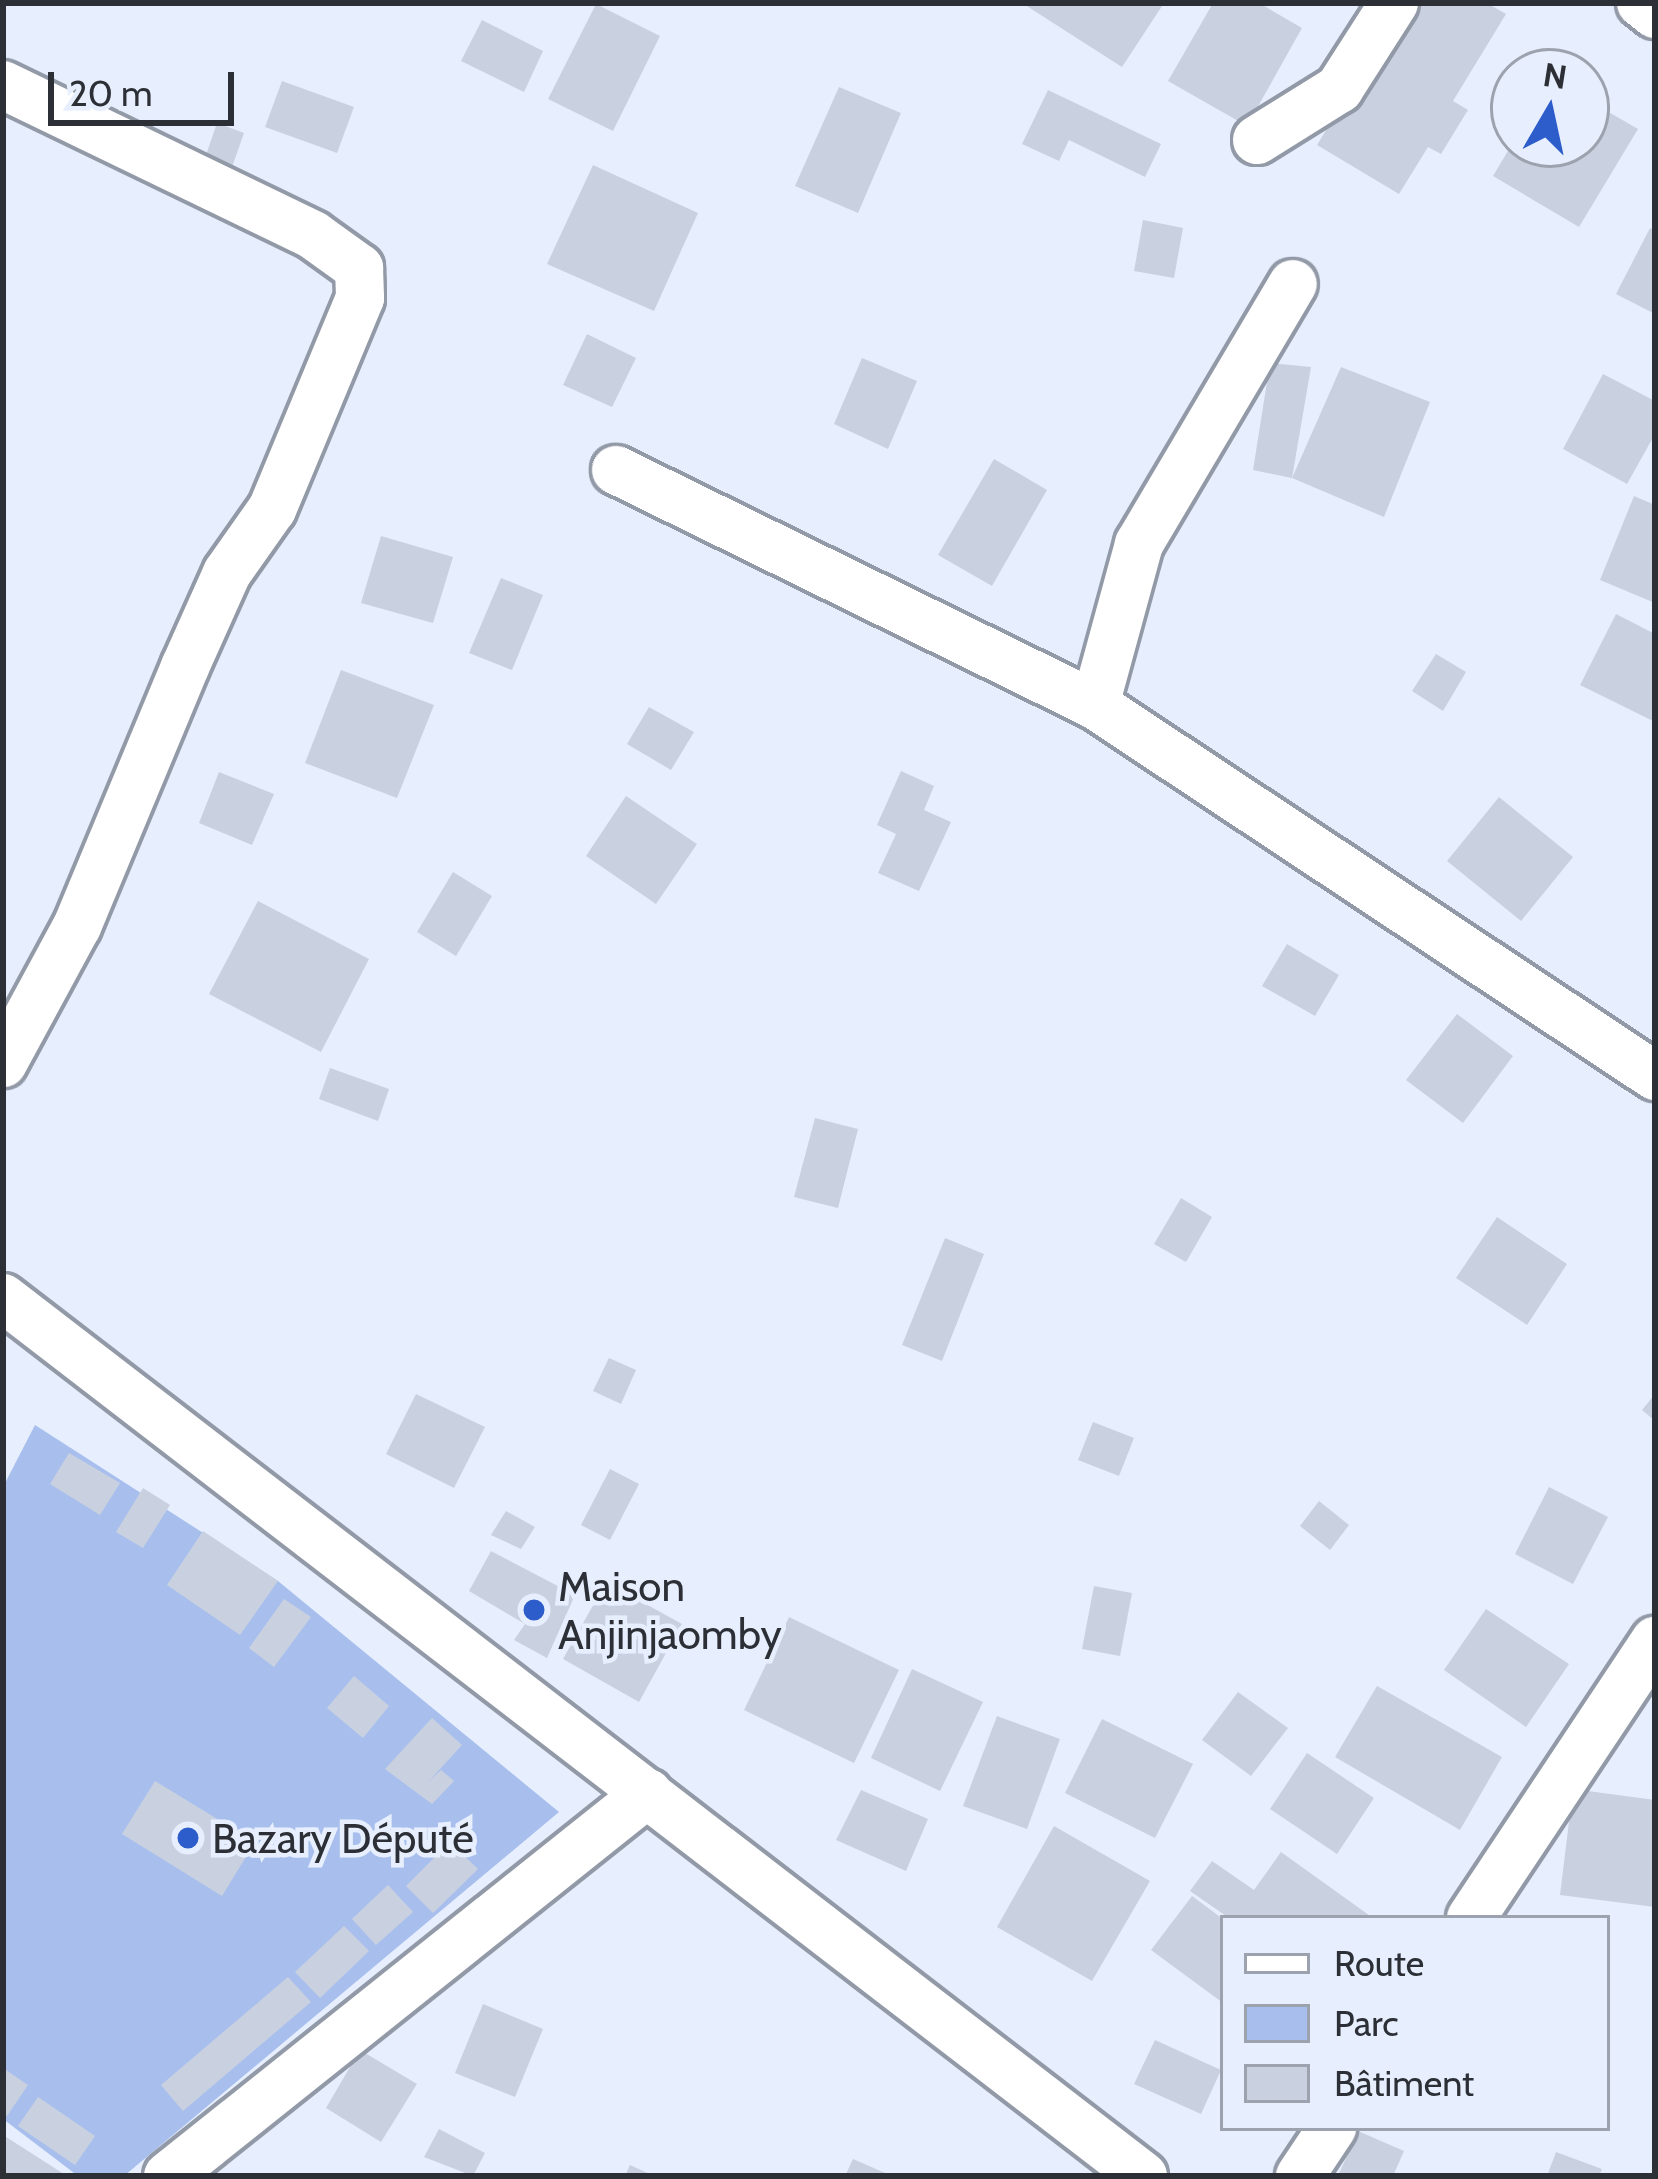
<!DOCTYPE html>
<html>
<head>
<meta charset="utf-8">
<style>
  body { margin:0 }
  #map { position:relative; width:1658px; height:2179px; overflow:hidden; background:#e7effe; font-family:Cabin,sans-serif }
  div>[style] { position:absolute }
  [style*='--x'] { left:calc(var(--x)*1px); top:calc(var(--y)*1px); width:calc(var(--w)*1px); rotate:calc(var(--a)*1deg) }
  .green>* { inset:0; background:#a8bfed }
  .building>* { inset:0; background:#c9d1e0 }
  .roads { filter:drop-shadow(3px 0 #9299a7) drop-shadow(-3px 0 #9299a7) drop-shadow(0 3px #9299a7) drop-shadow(0 -3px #9299a7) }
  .minor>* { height:48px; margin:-24px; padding:0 24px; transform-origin:24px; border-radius:24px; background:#fff }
  .dots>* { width:33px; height:33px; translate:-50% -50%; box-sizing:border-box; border:6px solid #e7effe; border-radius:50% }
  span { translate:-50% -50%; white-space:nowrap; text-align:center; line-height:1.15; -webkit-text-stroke:9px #e7effe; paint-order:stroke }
  .poi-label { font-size:42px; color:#2c2f35 }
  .left { translate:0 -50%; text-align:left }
  .frame { position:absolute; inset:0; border:6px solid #2c2f35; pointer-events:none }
  .legend { position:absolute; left:1220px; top:1915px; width:390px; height:216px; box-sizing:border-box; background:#e7effe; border:3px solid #9ca2ae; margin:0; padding:15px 21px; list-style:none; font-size:36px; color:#2c2f35 }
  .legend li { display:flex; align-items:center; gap:24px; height:60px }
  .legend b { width:60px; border:3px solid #9ca2ae }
  .north { position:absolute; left:1490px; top:48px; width:120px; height:120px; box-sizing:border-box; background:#e7effe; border:3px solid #9ca2ae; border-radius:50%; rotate:9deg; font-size:33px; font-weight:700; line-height:48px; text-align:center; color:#2c2f35 }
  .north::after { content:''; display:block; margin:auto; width:42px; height:54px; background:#2d5ccb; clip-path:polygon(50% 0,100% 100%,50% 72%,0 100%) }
  .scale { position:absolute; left:48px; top:72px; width:186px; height:54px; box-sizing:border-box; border:6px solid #2c2f35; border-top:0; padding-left:15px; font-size:36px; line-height:42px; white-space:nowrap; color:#2c2f35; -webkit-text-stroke:9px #e7effe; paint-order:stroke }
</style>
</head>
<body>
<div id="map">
  <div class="green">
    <div style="clip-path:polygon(35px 1425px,278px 1581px,559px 1812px,124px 2176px,78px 2176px,3px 2119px,3px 1487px)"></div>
  </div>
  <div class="building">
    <div style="clip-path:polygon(1022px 3px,1164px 3px,1122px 67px)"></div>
    <div style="clip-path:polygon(1213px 3px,1259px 3px,1302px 28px,1247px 126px,1168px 81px)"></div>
    <div style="clip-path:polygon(1403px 3px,1487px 3px,1506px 14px,1453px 101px,1468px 110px,1441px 154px,1428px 147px,1399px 194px,1317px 145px)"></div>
    <div style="clip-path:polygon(596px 4px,660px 36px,613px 131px,548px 99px)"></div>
    <div style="clip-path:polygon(482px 20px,543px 51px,524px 92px,461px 61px)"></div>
    <div style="clip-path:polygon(282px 81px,354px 107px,337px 153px,265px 127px)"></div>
    <div style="clip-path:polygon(839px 87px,901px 113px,858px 213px,795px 186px)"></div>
    <div style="clip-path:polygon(1048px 90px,1161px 144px,1145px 177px,1069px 140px,1059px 161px,1022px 144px)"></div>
    <div style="clip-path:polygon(1586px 99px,1638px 129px,1579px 227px,1493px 176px,1512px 144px,1586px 144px)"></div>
    <div style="clip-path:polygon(217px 123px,244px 133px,232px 167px,205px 158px)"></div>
    <div style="clip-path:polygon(593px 165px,698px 213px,654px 311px,547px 264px)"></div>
    <div style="clip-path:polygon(1143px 220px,1183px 228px,1174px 278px,1134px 271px)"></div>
    <div style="clip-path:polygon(1650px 228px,1655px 231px,1655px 314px,1616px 294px)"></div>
    <div style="clip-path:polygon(587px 334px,636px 358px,612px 407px,563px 385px)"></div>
    <div style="clip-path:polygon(862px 358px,917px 381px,888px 449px,834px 424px)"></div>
    <div style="clip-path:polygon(1270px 363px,1311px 367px,1292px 478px,1253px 470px)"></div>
    <div style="clip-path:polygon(1341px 367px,1430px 402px,1384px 517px,1292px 478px)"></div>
    <div style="clip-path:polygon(1603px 374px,1655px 401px,1655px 434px,1627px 484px,1563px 449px)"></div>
    <div style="clip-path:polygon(994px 459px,1047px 490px,992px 586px,938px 555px)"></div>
    <div style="clip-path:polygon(1634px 496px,1655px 505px,1655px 603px,1600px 580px)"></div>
    <div style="clip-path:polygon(381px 536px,453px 557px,433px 623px,361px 603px)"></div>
    <div style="clip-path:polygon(501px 578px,543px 595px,512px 670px,469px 653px)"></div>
    <div style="clip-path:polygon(1616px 614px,1655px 634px,1655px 722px,1580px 685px)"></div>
    <div style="clip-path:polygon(1436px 654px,1466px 672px,1443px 711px,1412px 691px)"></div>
    <div style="clip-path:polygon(341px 670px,434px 705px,397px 798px,305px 763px)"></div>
    <div style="clip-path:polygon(649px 707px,694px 732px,671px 770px,627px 744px)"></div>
    <div style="clip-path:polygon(901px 771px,934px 786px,924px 810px,951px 822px,919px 891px,878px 873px,896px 834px,877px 825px)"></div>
    <div style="clip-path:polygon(219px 772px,274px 794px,252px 845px,199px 823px)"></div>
    <div style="clip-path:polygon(626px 796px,697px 844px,656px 904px,586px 856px)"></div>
    <div style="clip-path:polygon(1499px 797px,1573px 857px,1521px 921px,1447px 861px)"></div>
    <div style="clip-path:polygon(453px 872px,492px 896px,456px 956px,417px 932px)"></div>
    <div style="clip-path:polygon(258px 901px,369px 959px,321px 1052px,209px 994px)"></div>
    <div style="clip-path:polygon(1287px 944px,1339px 975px,1315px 1016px,1262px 986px)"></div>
    <div style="clip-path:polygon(1457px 1014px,1513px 1056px,1463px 1123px,1406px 1080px)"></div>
    <div style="clip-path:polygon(330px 1068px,389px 1089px,378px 1121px,319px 1099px)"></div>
    <div style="clip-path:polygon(815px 1118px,858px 1129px,838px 1208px,794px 1197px)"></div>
    <div style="clip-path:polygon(1181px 1198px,1212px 1217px,1186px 1262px,1154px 1244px)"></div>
    <div style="clip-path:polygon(1497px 1217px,1567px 1264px,1527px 1325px,1456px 1278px)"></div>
    <div style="clip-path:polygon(945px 1238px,984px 1254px,942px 1361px,902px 1345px)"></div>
    <div style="clip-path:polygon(609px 1358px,636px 1370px,621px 1404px,593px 1391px)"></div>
    <div style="clip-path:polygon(416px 1394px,485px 1427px,454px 1488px,386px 1454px)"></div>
    <div style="clip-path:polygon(1655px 1394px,1655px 1421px,1642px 1410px)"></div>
    <div style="clip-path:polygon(1093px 1422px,1134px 1438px,1119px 1476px,1078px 1460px)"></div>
    <div style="clip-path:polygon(69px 1453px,120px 1483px,100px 1515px,50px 1484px)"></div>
    <div style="clip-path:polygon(610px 1469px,639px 1484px,610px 1540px,581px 1525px)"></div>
    <div style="clip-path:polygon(1549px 1487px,1608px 1517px,1573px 1584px,1515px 1554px)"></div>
    <div style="clip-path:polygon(143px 1488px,170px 1505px,143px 1548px,116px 1532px)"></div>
    <div style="clip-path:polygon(1319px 1501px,1349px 1525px,1330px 1550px,1300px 1526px)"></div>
    <div style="clip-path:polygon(506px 1511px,535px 1527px,521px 1549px,491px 1535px)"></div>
    <div style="clip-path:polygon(203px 1531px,278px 1581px,240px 1635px,167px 1585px)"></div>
    <div style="clip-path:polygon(491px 1551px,575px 1595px,547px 1658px,514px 1640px,525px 1624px,469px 1591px)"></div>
    <div style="clip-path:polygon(606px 1582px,682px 1624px,639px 1702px,563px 1659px)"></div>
    <div style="clip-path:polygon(1094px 1586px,1132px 1593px,1120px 1656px,1082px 1649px)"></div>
    <div style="clip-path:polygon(284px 1599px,311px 1617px,274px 1667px,249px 1648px)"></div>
    <div style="clip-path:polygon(1486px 1609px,1569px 1664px,1526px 1727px,1444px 1670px)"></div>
    <div style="clip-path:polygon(789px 1617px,899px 1670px,854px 1763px,744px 1710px)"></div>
    <div style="clip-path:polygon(912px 1669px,983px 1702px,940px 1791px,871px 1758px)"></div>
    <div style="clip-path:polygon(354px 1676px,389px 1706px,363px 1738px,327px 1708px)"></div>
    <div style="clip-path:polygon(1377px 1686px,1502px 1757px,1460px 1830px,1335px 1757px)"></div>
    <div style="clip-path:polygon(1238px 1692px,1288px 1728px,1251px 1776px,1202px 1740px)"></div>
    <div style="clip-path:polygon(997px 1716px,1060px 1739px,1027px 1829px,963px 1806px)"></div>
    <div style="clip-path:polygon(432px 1718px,462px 1745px,428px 1782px,441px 1770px,454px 1781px,432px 1804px,385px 1769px)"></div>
    <div style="clip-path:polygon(1102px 1719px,1193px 1764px,1155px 1838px,1065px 1793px)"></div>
    <div style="clip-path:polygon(1307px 1753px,1374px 1798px,1337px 1854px,1270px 1809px)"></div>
    <div style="clip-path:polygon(155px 1781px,255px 1842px,222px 1896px,122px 1834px)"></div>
    <div style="clip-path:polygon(1573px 1789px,1655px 1800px,1655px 1907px,1560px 1895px)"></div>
    <div style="clip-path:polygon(861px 1790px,928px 1819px,906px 1871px,836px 1840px)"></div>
    <div style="clip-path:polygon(1054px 1826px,1150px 1881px,1092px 1981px,997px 1927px)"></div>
    <div style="clip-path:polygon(450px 1842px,478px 1869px,433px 1913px,406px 1886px)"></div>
    <div style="clip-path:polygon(1281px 1852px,1373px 1918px,1229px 1918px,1190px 1891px,1212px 1861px,1254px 1890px)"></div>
    <div style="clip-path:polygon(388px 1885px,413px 1912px,376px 1945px,352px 1919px)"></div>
    <div style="clip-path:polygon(1192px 1896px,1223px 1919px,1223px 2003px,1151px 1950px)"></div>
    <div style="clip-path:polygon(344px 1926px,369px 1951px,320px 1998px,295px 1972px)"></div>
    <div style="clip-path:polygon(288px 1977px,311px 2002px,183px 2111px,161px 2085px)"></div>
    <div style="clip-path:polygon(483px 2004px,543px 2029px,515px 2097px,455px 2073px)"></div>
    <div style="clip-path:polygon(1155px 2040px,1221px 2070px,1201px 2114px,1134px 2084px)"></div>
    <div style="clip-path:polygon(360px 2050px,417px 2084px,381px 2142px,326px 2108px)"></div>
    <div style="clip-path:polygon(3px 2068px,28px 2085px,7px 2116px,3px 2113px)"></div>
    <div style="clip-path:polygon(38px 2097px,95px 2136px,75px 2165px,18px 2126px)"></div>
    <div style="clip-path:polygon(439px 2129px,485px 2153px,473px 2176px,424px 2157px)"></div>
    <div style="clip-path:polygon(1358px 2131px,1404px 2151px,1393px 2176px,1338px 2176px)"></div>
    <div style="clip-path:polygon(3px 2135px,67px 2176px,3px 2176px)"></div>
    <div style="clip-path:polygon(1556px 2152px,1602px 2169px,1599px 2176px,1547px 2176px)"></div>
    <div style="clip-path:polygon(853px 2159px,892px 2176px,845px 2176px)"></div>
    <div style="clip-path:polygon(630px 2165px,654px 2176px,625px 2176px)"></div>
  </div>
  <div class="roads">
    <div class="minor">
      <div style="--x:1641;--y:3;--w:18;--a:38"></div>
      <div style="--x:3;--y:85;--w:344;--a:25.8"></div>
      <div style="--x:313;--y:235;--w:57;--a:35.7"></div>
      <div style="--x:359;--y:268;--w:30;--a:88"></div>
      <div style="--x:360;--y:298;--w:229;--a:112.6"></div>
      <div style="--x:272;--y:509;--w:78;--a:125.1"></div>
      <div style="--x:227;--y:573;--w:103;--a:114.1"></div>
      <div style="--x:185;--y:667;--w:281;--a:112.6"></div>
      <div style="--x:77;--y:926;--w:156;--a:118.4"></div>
      <div style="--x:1257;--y:140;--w:97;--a:-31.9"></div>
      <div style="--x:1339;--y:89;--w:102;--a:-57.4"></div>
      <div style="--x:616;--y:470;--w:534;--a:26.13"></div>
      <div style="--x:1095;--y:705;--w:672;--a:33.52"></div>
      <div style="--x:1095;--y:705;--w:167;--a:-74.7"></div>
      <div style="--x:1139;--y:544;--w:302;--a:-59.4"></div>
      <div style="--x:3;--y:1298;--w:1439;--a:37.6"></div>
      <div style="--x:1471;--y:1918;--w:333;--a:-56.4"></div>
      <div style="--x:168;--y:2176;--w:614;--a:-38.59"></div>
      <div style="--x:1300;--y:2176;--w:58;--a:-56.3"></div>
    </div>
  </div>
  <div class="dots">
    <div style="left:534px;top:1610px;background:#2d5ccb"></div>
    <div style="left:188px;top:1838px;background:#2d5ccb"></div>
  </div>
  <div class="poi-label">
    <span class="left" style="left:558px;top:1610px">Maison<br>Anjinjaomby</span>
    <span class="left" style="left:212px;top:1838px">Bazary Député</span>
  </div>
  <div class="frame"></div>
  <ul class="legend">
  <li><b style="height:15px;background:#fff"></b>Route</li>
  <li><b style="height:33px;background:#a8bfed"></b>Parc</li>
  <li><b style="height:33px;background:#c9d1e0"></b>Bâtiment</li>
  </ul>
  <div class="north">N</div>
  <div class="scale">20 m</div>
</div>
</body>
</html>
